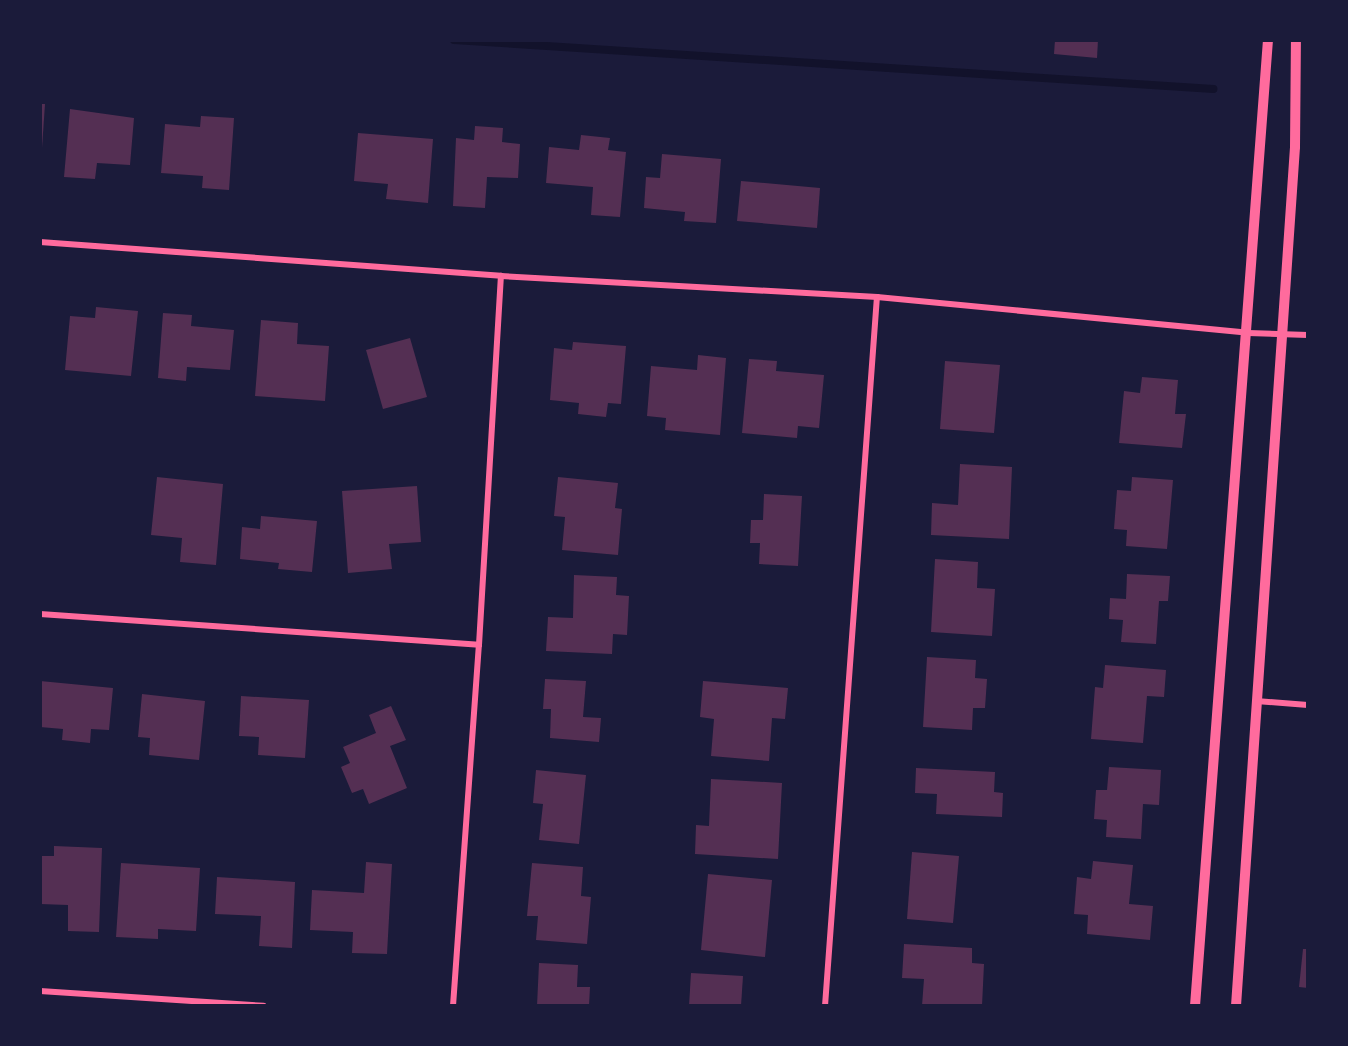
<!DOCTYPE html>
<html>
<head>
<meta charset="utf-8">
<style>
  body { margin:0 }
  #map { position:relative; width:1348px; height:1046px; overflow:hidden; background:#1b1b3a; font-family:"Golos Text",sans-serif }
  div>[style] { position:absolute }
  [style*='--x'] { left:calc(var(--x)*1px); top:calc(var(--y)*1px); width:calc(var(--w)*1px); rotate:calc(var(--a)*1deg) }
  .stream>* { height:8px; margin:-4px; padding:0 4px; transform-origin:4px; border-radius:4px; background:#12122b }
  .building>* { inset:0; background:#542f53 }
  .minor>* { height:6px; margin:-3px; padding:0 3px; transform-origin:3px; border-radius:3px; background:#ff6b9d }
  .tertiary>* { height:10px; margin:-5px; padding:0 5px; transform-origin:5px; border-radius:5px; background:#ff6b9d }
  span { translate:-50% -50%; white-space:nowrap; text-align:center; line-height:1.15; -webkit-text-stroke:4.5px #1b1b3a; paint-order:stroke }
  .frame { position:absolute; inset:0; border:42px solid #1b1b3a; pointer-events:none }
</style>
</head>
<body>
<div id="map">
  <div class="stream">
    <div style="--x:454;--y:40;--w:761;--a:3.69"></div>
  </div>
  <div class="building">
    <div style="clip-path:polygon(1055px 40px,1098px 40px,1097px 58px,1054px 54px)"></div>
    <div style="clip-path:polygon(40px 104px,45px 104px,42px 148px,40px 148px)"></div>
    <div style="clip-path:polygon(70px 109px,134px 118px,130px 165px,97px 163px,95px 179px,64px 177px)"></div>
    <div style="clip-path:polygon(201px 116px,234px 118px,229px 190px,202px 188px,203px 176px,161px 173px,165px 124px,200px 127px)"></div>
    <div style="clip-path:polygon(475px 126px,503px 128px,502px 142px,520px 144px,518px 178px,487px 177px,485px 208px,453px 206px,456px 138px,474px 140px)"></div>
    <div style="clip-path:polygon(358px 133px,433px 139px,428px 203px,386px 199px,388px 184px,354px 181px)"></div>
    <div style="clip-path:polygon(581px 135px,610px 138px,608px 150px,626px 152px,620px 217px,591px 215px,593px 187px,546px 183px,549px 147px,579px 150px)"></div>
    <div style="clip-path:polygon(662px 154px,721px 159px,716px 223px,684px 221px,685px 212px,644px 208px,646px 177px,660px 178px)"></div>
    <div style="clip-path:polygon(741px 181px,820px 188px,817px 228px,737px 221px)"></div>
    <div style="clip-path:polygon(96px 307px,138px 311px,131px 376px,65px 370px,70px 316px,95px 318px)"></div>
    <div style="clip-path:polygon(163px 313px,192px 315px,191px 326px,234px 330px,230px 370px,187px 367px,186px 381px,158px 378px)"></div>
    <div style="clip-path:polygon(261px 320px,298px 323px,297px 344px,329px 346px,325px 401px,255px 396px)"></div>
    <div style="clip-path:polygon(410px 338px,427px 397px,383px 409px,366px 350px)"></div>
    <div style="clip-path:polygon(573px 342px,626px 346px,621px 404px,608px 403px,606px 417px,578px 414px,579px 403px,550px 400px,554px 348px,572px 350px)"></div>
    <div style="clip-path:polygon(698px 355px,726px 358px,720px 435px,665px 430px,666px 418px,647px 416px,651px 366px,697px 370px)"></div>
    <div style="clip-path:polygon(749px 359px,777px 361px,776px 371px,824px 375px,819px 428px,798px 426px,797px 438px,742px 433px)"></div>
    <div style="clip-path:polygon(945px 361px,1000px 365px,994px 433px,940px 429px)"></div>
    <div style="clip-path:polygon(1142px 377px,1178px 380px,1175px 414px,1186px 414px,1182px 448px,1119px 443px,1124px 391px,1140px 393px)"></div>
    <div style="clip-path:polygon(960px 464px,1012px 467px,1009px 539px,931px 535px,932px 503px,958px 505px)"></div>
    <div style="clip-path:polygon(157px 477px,223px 484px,216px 565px,180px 562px,182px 538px,151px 535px)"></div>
    <div style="clip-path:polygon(558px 477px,618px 483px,615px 508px,622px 509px,618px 555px,562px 550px,565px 517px,554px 516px)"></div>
    <div style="clip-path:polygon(1132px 477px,1173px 480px,1167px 549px,1126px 546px,1127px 530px,1114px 529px,1117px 490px,1131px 491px)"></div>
    <div style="clip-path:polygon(417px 486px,421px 542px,389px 544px,392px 569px,348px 573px,342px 491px)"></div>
    <div style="clip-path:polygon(764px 494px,802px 496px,798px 566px,759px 564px,760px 543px,750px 543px,751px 520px,763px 520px)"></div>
    <div style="clip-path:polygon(261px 516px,317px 521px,312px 572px,278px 569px,279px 563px,240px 559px,242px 527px,260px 529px)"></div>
    <div style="clip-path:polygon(935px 559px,978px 562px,977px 588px,995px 589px,992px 636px,931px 632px)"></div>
    <div style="clip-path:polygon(1127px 574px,1170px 576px,1168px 601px,1159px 601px,1156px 644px,1121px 642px,1123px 620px,1109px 619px,1110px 598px,1126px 599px)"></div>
    <div style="clip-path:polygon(574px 575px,617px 577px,616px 595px,629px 596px,627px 635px,613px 634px,612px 654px,546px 651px,548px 617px,573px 618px)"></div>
    <div style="clip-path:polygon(927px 657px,976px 660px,975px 678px,987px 679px,985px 708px,973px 708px,972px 730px,923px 727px)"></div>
    <div style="clip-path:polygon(1105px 665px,1166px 670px,1164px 697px,1147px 696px,1143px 743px,1091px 739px,1095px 687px,1103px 688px)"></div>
    <div style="clip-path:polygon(545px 679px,586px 681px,583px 717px,601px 718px,599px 742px,550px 738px,551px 709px,543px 709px)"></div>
    <div style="clip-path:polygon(40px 681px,113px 688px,109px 730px,91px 729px,90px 743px,62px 740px,63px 729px,40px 727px)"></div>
    <div style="clip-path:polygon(703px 681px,788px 688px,785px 719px,772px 718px,769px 761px,711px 756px,714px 719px,700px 717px)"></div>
    <div style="clip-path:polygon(142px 694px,205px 701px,199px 760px,149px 755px,150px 738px,138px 737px)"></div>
    <div style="clip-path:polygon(241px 696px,309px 700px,305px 758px,258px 755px,259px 737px,239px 736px)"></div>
    <div style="clip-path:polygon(391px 706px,406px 740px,390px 746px,407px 788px,369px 804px,363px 789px,352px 793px,341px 767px,350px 763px,343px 747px,376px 733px,369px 715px)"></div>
    <div style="clip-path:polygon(1109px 767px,1161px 770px,1159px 805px,1143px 804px,1141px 839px,1106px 837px,1107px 820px,1094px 819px,1096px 790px,1107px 790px)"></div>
    <div style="clip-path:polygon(916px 768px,995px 772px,994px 792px,1003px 793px,1002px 817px,936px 814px,937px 794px,915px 793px)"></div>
    <div style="clip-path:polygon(536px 770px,586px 775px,579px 844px,539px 840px,543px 804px,533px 803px)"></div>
    <div style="clip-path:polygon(711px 779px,782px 783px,778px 859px,695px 854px,696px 825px,709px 826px)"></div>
    <div style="clip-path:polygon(54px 846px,102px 848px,99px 932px,68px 931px,68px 905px,40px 904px,40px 856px,54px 856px)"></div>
    <div style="clip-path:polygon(912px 852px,959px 856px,953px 923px,907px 919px)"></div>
    <div style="clip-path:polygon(1093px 861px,1133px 865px,1129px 904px,1153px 906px,1150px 940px,1087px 934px,1088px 915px,1074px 914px,1077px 877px,1091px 879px)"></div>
    <div style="clip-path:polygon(366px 862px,392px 864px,387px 954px,352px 953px,353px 932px,310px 930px,312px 890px,364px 893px)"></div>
    <div style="clip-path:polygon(121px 863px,200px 868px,196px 931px,158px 929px,158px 939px,116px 937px)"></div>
    <div style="clip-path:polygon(532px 863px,583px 867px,581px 896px,591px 897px,587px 944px,536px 940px,538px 916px,527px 916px)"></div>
    <div style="clip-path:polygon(708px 874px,772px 880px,765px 957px,701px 950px)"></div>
    <div style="clip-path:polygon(217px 877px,295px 882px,292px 948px,259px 946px,261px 916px,215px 914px)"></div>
    <div style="clip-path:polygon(904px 944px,972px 948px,972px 963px,984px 964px,982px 1006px,922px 1006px,924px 979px,902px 978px)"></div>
    <div style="clip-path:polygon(1303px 949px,1308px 949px,1308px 988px,1299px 987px)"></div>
    <div style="clip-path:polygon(539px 963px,578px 965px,577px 987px,590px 987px,589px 1006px,537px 1006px)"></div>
    <div style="clip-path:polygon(691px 973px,743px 976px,741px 1006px,689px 1006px)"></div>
  </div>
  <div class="minor">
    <div style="--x:40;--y:242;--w:462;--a:4.2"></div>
    <div style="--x:501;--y:276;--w:377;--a:3.2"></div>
    <div style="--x:877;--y:297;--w:373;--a:5.5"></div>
    <div style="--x:1248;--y:333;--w:60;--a:1.9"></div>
    <div style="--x:40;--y:614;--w:440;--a:4"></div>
    <div style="--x:1256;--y:701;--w:52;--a:4.4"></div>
    <div style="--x:40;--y:991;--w:224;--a:3.8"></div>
    <div style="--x:453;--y:1006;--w:362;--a:-85.9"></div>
    <div style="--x:479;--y:645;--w:370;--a:-86.6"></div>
    <div style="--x:825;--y:1006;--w:711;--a:-85.81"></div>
  </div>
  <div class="tertiary">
    <div style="--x:1195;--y:1006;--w:969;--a:-85.68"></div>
    <div style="--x:1236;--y:1006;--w:861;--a:-86.07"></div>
    <div style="--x:1295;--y:147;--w:107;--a:-89.5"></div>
  </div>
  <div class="frame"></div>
</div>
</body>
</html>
